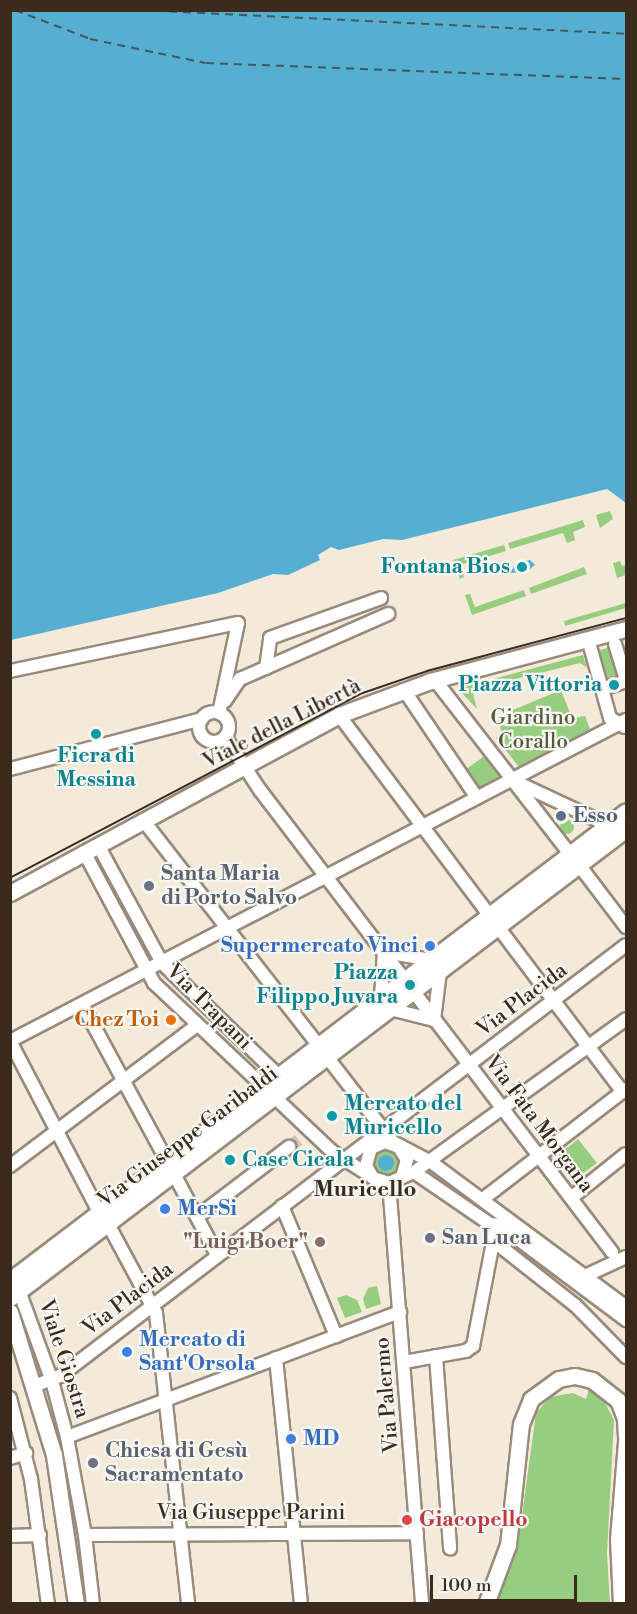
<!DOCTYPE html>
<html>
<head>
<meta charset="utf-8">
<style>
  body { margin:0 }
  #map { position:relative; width:637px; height:1614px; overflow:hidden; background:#f4ead9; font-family:"Libre Bodoni",serif }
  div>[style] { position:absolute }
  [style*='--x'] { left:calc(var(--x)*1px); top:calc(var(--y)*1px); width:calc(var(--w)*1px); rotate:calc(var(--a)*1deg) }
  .green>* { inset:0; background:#97cd7e }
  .round { border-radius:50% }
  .water>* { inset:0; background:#56aed3 }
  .ferry>* { height:1.5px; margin-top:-0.75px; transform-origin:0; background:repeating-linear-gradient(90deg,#44585d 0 8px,transparent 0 14px) }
  .minor-tunnel>* { height:12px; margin-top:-6px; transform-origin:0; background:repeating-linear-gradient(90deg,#cfc4b4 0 12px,transparent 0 18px) }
  .roads { filter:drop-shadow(2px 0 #988a7c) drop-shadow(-2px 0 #988a7c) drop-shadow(0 2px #988a7c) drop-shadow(0 -2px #988a7c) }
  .minor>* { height:12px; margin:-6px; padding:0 6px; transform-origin:6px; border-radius:6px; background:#fff }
  .minor>.ring { margin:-6px; padding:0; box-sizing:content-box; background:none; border:12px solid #fff; border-radius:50% }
  .major>* { height:15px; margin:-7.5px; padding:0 7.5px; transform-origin:7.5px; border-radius:7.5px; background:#fff }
  .tram>* { height:1.5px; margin:-0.75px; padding:0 0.75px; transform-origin:0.75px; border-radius:0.75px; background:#3b2a1e }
  .dots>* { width:16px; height:16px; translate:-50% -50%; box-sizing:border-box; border:3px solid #f6f6f2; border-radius:50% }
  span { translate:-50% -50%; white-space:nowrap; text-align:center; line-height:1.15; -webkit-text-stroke:4.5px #f6f6f2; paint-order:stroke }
  .culture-label { font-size:21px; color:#0d838f; font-weight:700 }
  .right { translate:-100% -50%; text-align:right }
  .left { translate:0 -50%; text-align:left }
  .park-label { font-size:21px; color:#575b3b }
  .street-label { font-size:21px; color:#3b2a1e }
  .service-label { font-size:21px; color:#4e5e75; font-weight:700 }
  .worship-label { font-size:21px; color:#5b616d; font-weight:700 }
  .shop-label { font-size:21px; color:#366cbe; font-weight:700 }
  .food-label { font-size:21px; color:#c56008; font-weight:700 }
  .education-label { font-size:21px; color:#785e54; font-weight:700 }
  .health-label { font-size:21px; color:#be3a42; font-weight:700 }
  .neighbourhood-label { font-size:22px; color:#3b2a1e; font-weight:700 }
  .frame { position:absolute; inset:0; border:12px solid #3b2a1e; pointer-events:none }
  .scale { position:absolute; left:430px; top:1575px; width:147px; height:27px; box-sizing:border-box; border:3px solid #3b2a1e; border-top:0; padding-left:8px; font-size:18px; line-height:21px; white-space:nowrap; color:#3b2a1e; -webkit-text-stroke:4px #f6f6f2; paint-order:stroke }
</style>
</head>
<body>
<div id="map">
  <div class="green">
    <div style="clip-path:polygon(610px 511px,613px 519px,600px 528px,596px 515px)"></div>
    <div style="clip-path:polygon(583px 520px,585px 527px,573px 532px,575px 540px,567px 543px,563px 533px,510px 549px,508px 543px)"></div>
    <div style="clip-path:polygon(504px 545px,506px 551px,460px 565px,464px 577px,460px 579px,453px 560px)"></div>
    <div style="clip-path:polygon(620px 561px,622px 566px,626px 565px,626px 575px,617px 578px,613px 563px)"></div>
    <div style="clip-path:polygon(584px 567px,587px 574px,531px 594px,529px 588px)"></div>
    <div style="clip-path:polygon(524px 590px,526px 596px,472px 615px,465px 595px,470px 594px,475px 607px)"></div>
    <div style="clip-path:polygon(626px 603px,626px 608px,565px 626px,564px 621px)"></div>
    <div style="clip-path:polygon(612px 647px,620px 676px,608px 684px,599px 650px)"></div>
    <div style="clip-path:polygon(583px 655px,587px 668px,580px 663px,480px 688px,473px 694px,477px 709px,461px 692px,460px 688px)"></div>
    <div style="clip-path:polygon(561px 690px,572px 718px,585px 716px,590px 729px,519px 767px,496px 738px,502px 733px,498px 721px,492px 723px,491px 719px)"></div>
    <div style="clip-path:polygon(486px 755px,501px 775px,479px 788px,466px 769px)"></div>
    <div class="round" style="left:560px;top:820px;width:14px;height:14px"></div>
    <div style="clip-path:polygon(99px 860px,151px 958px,148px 960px,97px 861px)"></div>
    <div style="clip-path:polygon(578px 1139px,597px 1163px,574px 1180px,556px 1157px)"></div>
    <div style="clip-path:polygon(382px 1148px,395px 1150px,402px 1162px,392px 1177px,383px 1178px,372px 1170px,372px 1156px)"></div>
    <div style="clip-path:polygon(377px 1286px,381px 1304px,366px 1309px,363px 1299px,368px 1288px)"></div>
    <div style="clip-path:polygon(346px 1295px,357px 1300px,362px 1312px,345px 1318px,337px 1298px)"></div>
    <div style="clip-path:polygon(589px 1389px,603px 1399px,614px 1420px,607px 1554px,610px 1603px,496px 1603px,518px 1544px,536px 1413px,550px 1397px,573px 1393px,586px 1399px)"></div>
  </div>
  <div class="water">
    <div style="clip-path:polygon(11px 10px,626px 11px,626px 503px,607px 489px,402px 540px,383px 539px,339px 550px,331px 547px,318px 555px,320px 560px,288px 575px,273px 574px,218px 593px,11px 640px)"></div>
    <div style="clip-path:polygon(530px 560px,535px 565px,526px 572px,510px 573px,517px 562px)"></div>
    <div class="round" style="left:378px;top:1155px;width:16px;height:16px"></div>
  </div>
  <div class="ferry">
    <div style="--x:15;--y:10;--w:80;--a:21.1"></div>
    <div style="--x:90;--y:39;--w:118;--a:11.7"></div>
    <div style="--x:206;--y:63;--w:420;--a:2.2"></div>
    <div style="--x:141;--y:10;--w:486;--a:2.8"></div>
  </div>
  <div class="minor-tunnel">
    <div style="--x:289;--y:1147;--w:16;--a:-38"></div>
  </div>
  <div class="roads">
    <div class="minor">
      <div style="--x:588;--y:639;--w:82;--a:74.4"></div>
      <div style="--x:610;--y:718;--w:17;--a:31"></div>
      <div style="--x:615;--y:644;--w:39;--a:73"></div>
      <div style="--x:266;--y:668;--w:30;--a:-82"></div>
      <div style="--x:270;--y:638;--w:118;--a:-19.8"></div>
      <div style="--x:10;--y:671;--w:233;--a:-11.9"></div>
      <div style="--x:238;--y:623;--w:92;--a:101.9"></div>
      <div style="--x:435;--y:680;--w:220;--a:52.2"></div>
      <div style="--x:608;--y:687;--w:19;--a:-18"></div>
      <div style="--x:404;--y:690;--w:130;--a:55.9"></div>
      <div style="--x:225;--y:701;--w:27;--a:-56"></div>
      <div style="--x:240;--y:679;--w:162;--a:-23.7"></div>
      <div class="ring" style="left:199px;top:712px;width:18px;height:18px"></div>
      <div style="--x:339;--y:715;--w:250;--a:53.1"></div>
      <div style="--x:225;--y:737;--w:64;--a:56.6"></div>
      <div style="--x:260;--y:790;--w:581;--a:52.7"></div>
      <div style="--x:10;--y:769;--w:198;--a:-14.6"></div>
      <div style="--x:516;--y:782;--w:102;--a:25.1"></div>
      <div style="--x:143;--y:820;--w:285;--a:52.1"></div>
      <div style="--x:98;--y:845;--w:134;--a:61.5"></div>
      <div style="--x:162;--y:963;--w:163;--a:44"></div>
      <div style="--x:84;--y:852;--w:149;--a:61.9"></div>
      <div style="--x:154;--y:983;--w:246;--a:43.4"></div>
      <div style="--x:333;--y:1152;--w:52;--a:32.5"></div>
      <div style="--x:579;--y:865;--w:78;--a:52.8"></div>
      <div style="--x:498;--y:927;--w:207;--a:52.9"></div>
      <div style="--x:384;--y:952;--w:49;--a:9.5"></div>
      <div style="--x:381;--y:997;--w:45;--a:-86.2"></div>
      <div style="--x:82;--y:1004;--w:179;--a:61.6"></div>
      <div style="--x:390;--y:1009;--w:45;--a:14"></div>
      <div style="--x:434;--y:1020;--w:48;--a:-82.9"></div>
      <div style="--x:327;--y:1057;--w:108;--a:52.2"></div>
      <div style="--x:393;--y:1142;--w:43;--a:27.8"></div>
      <div style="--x:431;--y:1162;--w:243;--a:36.6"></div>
      <div style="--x:10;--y:1166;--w:234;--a:-37"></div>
      <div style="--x:414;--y:1172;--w:261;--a:-35.8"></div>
      <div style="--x:174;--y:1174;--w:92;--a:62"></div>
      <div style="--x:402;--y:1177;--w:18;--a:-74"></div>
      <div style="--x:407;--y:1160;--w:15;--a:-122"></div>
      <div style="--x:399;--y:1147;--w:15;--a:-160"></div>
      <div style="--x:385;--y:1142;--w:15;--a:157"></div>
      <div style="--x:371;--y:1148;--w:19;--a:106"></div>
      <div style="--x:366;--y:1166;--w:14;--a:60"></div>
      <div style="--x:373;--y:1178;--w:17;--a:17"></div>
      <div style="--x:389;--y:1183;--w:27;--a:-24"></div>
      <div style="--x:414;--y:1172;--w:92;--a:34.4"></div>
      <div style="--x:490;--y:1224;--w:9;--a:6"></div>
      <div style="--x:499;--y:1225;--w:159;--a:36.8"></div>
      <div style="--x:389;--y:1183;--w:422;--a:85.5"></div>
      <div style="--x:571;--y:1198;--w:70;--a:-38.7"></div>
      <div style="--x:483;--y:1199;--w:180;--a:-37.6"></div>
      <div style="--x:282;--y:1206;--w:141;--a:67.4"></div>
      <div style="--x:99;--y:1212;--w:193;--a:-117.5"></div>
      <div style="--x:10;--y:1041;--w:695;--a:-27.52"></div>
      <div style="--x:197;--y:1217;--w:116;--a:-37.3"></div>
      <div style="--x:108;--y:1224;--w:101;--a:61.7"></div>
      <div style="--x:156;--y:1313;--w:293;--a:83.7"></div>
      <div style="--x:491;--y:1239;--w:107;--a:38.2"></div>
      <div style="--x:575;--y:1305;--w:73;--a:45.6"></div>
      <div style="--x:585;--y:1276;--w:45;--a:-24.9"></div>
      <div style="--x:17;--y:1285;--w:102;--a:70"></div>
      <div style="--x:52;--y:1381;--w:58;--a:75"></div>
      <div style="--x:67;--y:1437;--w:100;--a:79.6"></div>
      <div style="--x:85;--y:1535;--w:69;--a:83.4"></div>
      <div style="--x:436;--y:1356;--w:193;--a:85.8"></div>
      <div style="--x:276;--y:1358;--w:247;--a:84.2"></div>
      <div style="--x:404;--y:1362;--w:63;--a:-10.1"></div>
      <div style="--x:466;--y:1351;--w:9;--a:-36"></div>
      <div style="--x:473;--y:1346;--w:122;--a:-79.1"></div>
      <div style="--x:34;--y:1386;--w:28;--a:-21"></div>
      <div style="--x:60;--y:1376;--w:711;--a:-37.29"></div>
      <div style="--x:10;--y:1398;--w:84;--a:75.5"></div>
      <div style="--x:31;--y:1479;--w:126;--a:82.3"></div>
      <div style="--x:67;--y:1437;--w:356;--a:-20.6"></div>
      <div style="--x:10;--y:1458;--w:17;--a:-17"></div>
      <div style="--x:85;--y:1535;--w:332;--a:-0.3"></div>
      <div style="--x:10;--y:1536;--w:30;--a:-2"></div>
    </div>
    <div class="major">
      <div style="--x:10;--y:893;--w:374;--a:-28.4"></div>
      <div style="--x:339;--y:715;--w:97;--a:-20.5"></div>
      <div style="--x:430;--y:681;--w:203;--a:-14.9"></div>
      <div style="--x:10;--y:1280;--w:774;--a:-37.28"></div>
      <div style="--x:10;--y:1298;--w:774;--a:-37.28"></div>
      <div style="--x:10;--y:1312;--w:150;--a:72.9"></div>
      <div style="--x:54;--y:1455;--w:151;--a:81.6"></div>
      <div style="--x:486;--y:1604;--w:63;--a:-69.6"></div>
      <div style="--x:508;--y:1545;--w:122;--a:-83.9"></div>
      <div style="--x:521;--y:1424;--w:27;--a:-68"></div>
      <div style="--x:531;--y:1399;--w:34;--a:-36"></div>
      <div style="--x:559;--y:1379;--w:16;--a:-11"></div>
      <div style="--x:575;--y:1376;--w:17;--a:13"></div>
      <div style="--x:592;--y:1380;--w:33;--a:38"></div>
      <div style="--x:618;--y:1400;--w:19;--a:69"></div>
      <div style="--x:625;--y:1418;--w:19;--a:87"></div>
      <div style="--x:621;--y:1604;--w:65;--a:-92.6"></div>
      <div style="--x:618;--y:1539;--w:98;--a:-85.3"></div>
    </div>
  </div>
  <div class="tram">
    <div style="--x:10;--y:878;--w:395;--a:-27.7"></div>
    <div style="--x:360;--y:694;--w:71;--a:-18.9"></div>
    <div style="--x:427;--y:671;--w:206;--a:-14.9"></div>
  </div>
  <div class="dots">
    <div style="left:522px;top:567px;background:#0f9aa8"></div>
    <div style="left:614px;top:685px;background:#0f9aa8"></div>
    <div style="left:96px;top:734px;background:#0f9aa8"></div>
    <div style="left:561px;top:816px;background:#5c6f8a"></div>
    <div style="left:149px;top:886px;background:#6b7280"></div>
    <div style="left:430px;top:946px;background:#3f7fe0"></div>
    <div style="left:410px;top:985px;background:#0f9aa8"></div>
    <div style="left:171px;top:1020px;background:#e8710a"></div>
    <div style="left:332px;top:1116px;background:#0f9aa8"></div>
    <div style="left:230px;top:1160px;background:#0f9aa8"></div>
    <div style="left:165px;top:1209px;background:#3f7fe0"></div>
    <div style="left:430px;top:1238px;background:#6b7280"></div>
    <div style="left:320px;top:1242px;background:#8d6e63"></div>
    <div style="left:127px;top:1352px;background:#3f7fe0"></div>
    <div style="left:291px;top:1439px;background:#3f7fe0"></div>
    <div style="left:93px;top:1463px;background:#6b7280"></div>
    <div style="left:407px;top:1520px;background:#e0444e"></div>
  </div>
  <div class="culture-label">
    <span class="right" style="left:510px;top:567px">Fontana Bios</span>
    <span class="right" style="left:602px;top:685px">Piazza Vittoria</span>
    <span style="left:96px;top:768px">Fiera di<br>Messina</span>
    <span class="right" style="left:398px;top:985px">Piazza<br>Filippo Juvara</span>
    <span class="left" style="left:344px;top:1116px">Mercato del<br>Muricello</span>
    <span class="left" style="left:242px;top:1160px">Case Cicala</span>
  </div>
  <div class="park-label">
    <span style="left:533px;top:730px">Giardino<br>Corallo</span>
  </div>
  <div class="street-label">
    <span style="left:282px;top:724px;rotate:-27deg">Viale della Libertà</span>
    <span style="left:522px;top:1000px;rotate:-37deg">Via Placida</span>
    <span style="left:209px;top:1007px;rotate:45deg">Via Trapani</span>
    <span style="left:539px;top:1124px;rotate:53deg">Via Fata Morgana</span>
    <span style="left:188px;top:1137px;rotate:-37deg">Via Giuseppe Garibaldi</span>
    <span style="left:128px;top:1299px;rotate:-37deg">Via Placida</span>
    <span style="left:64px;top:1359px;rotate:72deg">Viale Giostra</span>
    <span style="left:387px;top:1395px;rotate:-95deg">Via Palermo</span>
    <span style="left:251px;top:1513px">Via Giuseppe Parini</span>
  </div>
  <div class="service-label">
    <span class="left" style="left:573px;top:816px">Esso</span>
  </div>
  <div class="worship-label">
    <span class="left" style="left:161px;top:886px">Santa Maria<br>di Porto Salvo</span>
    <span class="left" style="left:442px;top:1238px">San Luca</span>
    <span class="left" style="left:105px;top:1463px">Chiesa di Gesù<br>Sacramentato</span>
  </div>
  <div class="shop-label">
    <span class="right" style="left:418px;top:946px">Supermercato Vinci</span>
    <span class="left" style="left:177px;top:1209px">MerSi</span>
    <span class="left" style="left:139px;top:1352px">Mercato di<br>Sant'Orsola</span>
    <span class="left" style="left:303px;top:1439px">MD</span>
  </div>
  <div class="food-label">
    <span class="right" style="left:159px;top:1020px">Chez Toi</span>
  </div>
  <div class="education-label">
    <span class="right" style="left:308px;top:1242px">"Luigi Boer"</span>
  </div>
  <div class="health-label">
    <span class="left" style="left:419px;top:1520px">Giacopello</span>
  </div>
  <div class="neighbourhood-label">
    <span style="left:365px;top:1190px">Muricello</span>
  </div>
  <div class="frame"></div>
  <div class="scale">100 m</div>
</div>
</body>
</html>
